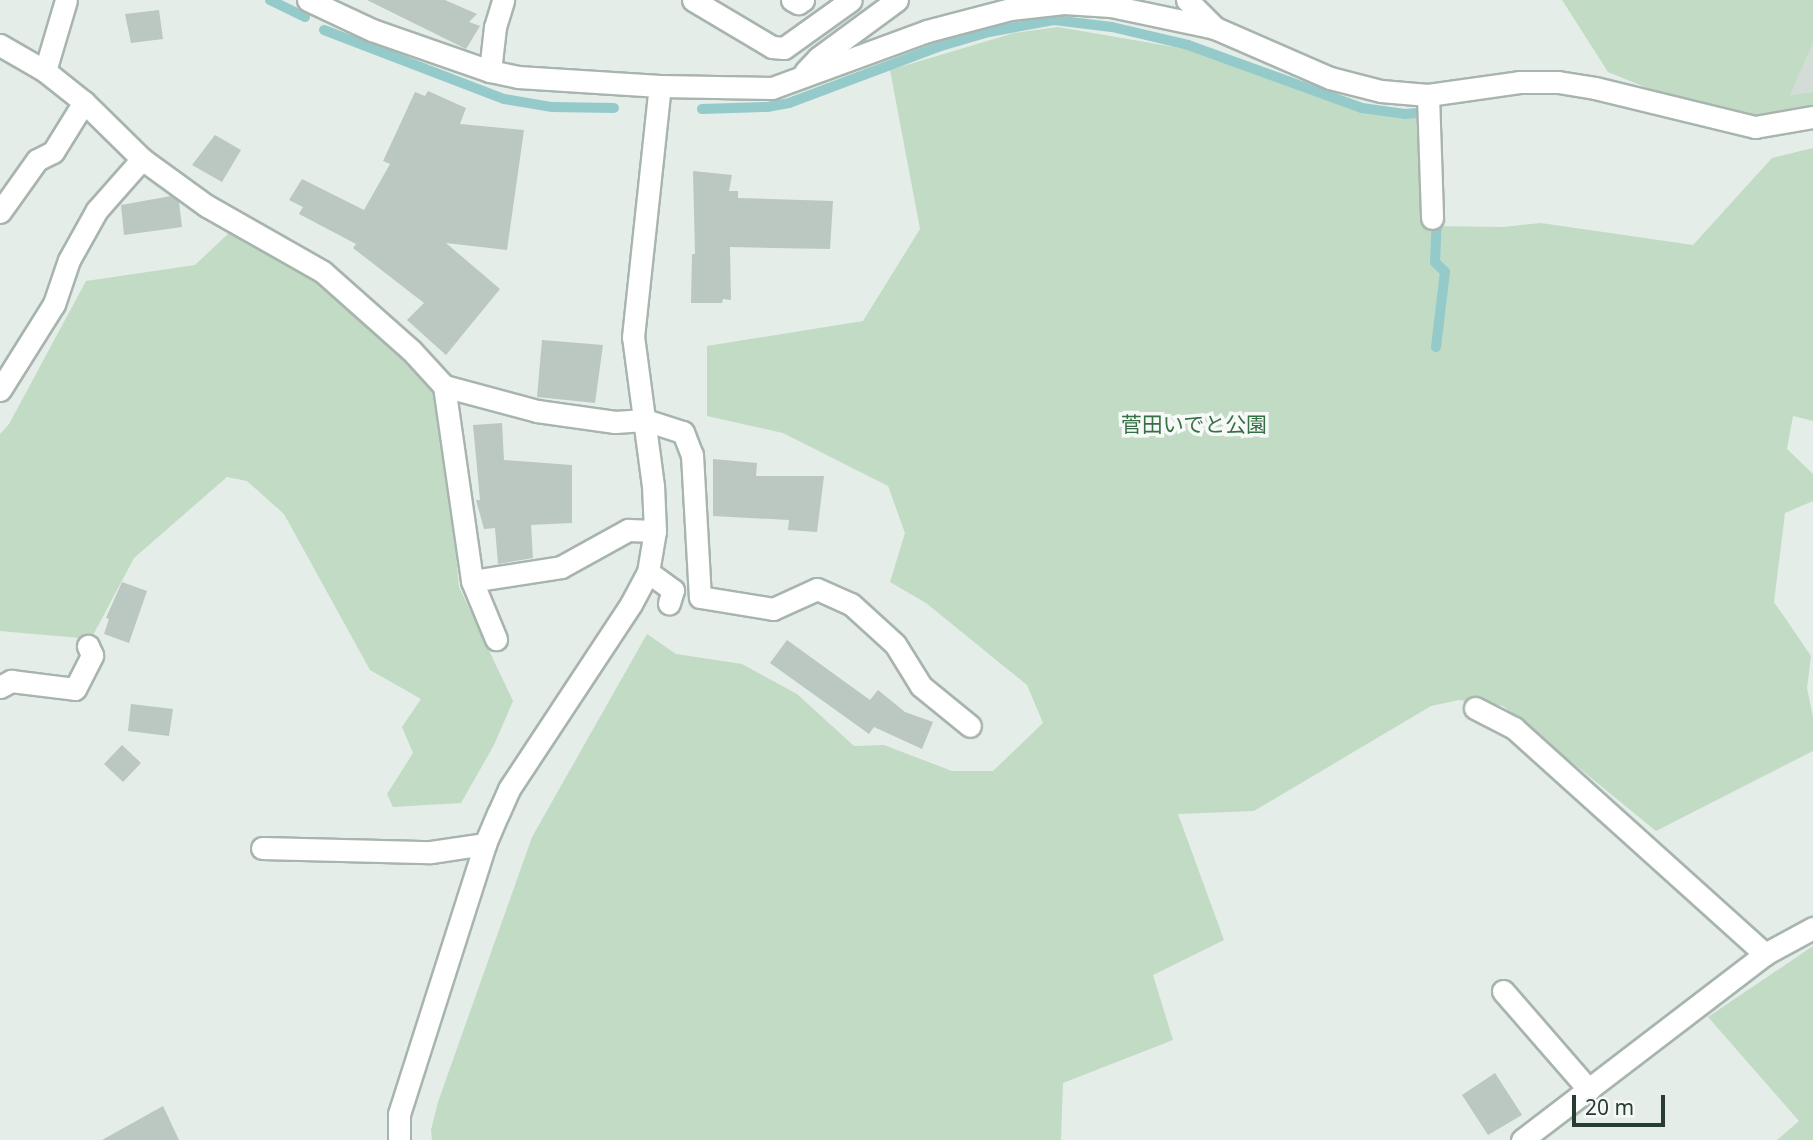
<!DOCTYPE html>
<html>
<head>
<meta charset="utf-8">
<style>
  body { margin:0 }
  #map { position:relative; width:1813px; height:1140px; overflow:hidden; background:#e5ede8; font-family:"Noto Sans","Noto Sans JP",sans-serif }
  div>[style] { position:absolute }
  [style*='--x'] { left:calc(var(--x)*1px); top:calc(var(--y)*1px); width:calc(var(--w)*1px); rotate:calc(var(--a)*1deg) }
  .built>* { inset:0; background:#d4dcd7 }
  .green>* { inset:0; background:#c1dbc5 }
  .stream>* { height:10px; margin:-5px; padding:0 5px; transform-origin:5px; border-radius:5px; background:#95cacb }
  .building>* { inset:0; background:#bbc7c1 }
  .roads { filter:drop-shadow(2px 0 #a8b5ae) drop-shadow(-2px 0 #a8b5ae) drop-shadow(0 2px #a8b5ae) drop-shadow(0 -2px #a8b5ae) }
  .minor>* { height:21px; margin:-10.5px; padding:0 10.5px; transform-origin:10.5px; border-radius:10.5px; background:#fff }
  span { translate:-50% -50%; white-space:nowrap; text-align:center; line-height:1.15; -webkit-text-stroke:7px #f6f9f7; paint-order:stroke }
  .park-label { font-size:21px; color:#356f44 }
  .scale { position:absolute; left:1572px; top:1095px; width:93px; height:32px; box-sizing:border-box; border:4px solid #273d34; border-top:0; padding-left:9px; font-size:21px; line-height:24px; white-space:nowrap; color:#273d34; -webkit-text-stroke:5px #f6f9f7; paint-order:stroke }
</style>
</head>
<body>
<div id="map">
  <div class="built">
    <div style="clip-path:polygon(1813px 43px,1813px 92px,1790px 95px)"></div>
  </div>
  <div class="green">
    <div style="clip-path:polygon(1562px 0,1813px 0,1813px 43px,1790px 95px,1813px 92px,1813px 109px,1776px 119px,1684px 103px,1608px 72px)"></div>
    <div style="clip-path:polygon(1058px 27px,1186px 49px,1352px 109px,1427px 116px,1431px 226px,1503px 227px,1541px 223px,1693px 245px,1772px 158px,1813px 148px,1813px 421px,1793px 416px,1787px 449px,1813px 474px,1813px 501px,1785px 513px,1774px 602px,1811px 656px,1807px 688px,1813px 717px,1813px 751px,1656px 831px,1503px 706px,1459px 700px,1431px 706px,1254px 811px,1178px 814px,1224px 940px,1153px 975px,1173px 1040px,1063px 1083px,1061px 1140px,432px 1140px,431px 1130px,438px 1102px,532px 837px,647px 634px,676px 654px,742px 664px,797px 694px,854px 746px,884px 745px,952px 771px,993px 771px,1043px 723px,1027px 685px,926px 603px,890px 582px,905px 533px,888px 486px,783px 433px,707px 416px,707px 346px,863px 321px,920px 229px,890px 70px,1014px 33px)"></div>
    <div style="clip-path:polygon(230px 232px,320px 277px,441px 398px,459px 587px,513px 701px,494px 745px,461px 803px,393px 807px,387px 794px,413px 753px,402px 727px,421px 699px,370px 670px,284px 514px,247px 481px,227px 477px,134px 558px,91px 639px,0 631px,0 434px,9px 424px,86px 281px,195px 265px)"></div>
    <div style="clip-path:polygon(1813px 946px,1813px 1140px,1777px 1140px,1799px 1121px,1708px 1017px)"></div>
  </div>
  <div class="stream">
    <div style="--x:270;--y:0;--w:39;--a:26"></div>
    <div style="--x:324;--y:30;--w:193;--a:21"></div>
    <div style="--x:504;--y:99;--w:49;--a:9.5"></div>
    <div style="--x:552;--y:107;--w:62;--a:0.9"></div>
    <div style="--x:702;--y:109;--w:65;--a:-1.8"></div>
    <div style="--x:767;--y:107;--w:22;--a:-10"></div>
    <div style="--x:789;--y:103;--w:162;--a:-20.6"></div>
    <div style="--x:941;--y:46;--w:50;--a:-16.3"></div>
    <div style="--x:989;--y:32;--w:66;--a:-10.5"></div>
    <div style="--x:1054;--y:20;--w:58;--a:6.9"></div>
    <div style="--x:1112;--y:27;--w:78;--a:13.3"></div>
    <div style="--x:1188;--y:45;--w:185;--a:19.9"></div>
    <div style="--x:1362;--y:108;--w:43;--a:7.9"></div>
    <div style="--x:1405;--y:114;--w:25;--a:-5"></div>
    <div style="--x:1436;--y:347;--w:76;--a:-83.2"></div>
    <div style="--x:1445;--y:272;--w:14;--a:-135"></div>
    <div style="--x:1435;--y:262;--w:46;--a:-87.5"></div>
  </div>
  <div class="building">
    <div style="clip-path:polygon(367px 0,445px 0,477px 14px,469px 22px,480px 26px,466px 49px)"></div>
    <div style="clip-path:polygon(159px 10px,163px 39px,131px 43px,125px 14px)"></div>
    <div style="clip-path:polygon(428px 91px,466px 108px,460px 124px,524px 130px,507px 250px,446px 243px,500px 289px,446px 355px,407px 320px,424px 303px,353px 248px,356px 244px,299px 214px,303px 207px,289px 200px,302px 179px,364px 210px,390px 164px,383px 161px,415px 92px,425px 96px)"></div>
    <div style="clip-path:polygon(215px 135px,241px 150px,222px 182px,192px 165px)"></div>
    <div style="clip-path:polygon(693px 171px,732px 175px,729px 191px,738px 191px,738px 198px,833px 201px,830px 249px,730px 247px,731px 300px,723px 299px,722px 303px,691px 303px,692px 254px,695px 254px)"></div>
    <div style="clip-path:polygon(171px 196px,179px 202px,182px 227px,124px 235px,121px 205px)"></div>
    <div style="clip-path:polygon(542px 340px,603px 345px,595px 403px,537px 397px)"></div>
    <div style="clip-path:polygon(502px 423px,504px 460px,572px 465px,572px 523px,531px 525px,533px 558px,498px 564px,495px 528px,484px 529px,476px 500px,480px 500px,473px 425px)"></div>
    <div style="clip-path:polygon(713px 459px,757px 463px,756px 476px,824px 476px,817px 532px,788px 530px,789px 520px,713px 516px)"></div>
    <div style="clip-path:polygon(122px 582px,147px 591px,129px 643px,104px 634px,109px 619px,106px 618px)"></div>
    <div style="clip-path:polygon(787px 640px,870px 700px,878px 690px,905px 712px,933px 722px,922px 749px,874px 727px,869px 734px,770px 663px)"></div>
    <div style="clip-path:polygon(131px 704px,173px 709px,169px 736px,128px 731px)"></div>
    <div style="clip-path:polygon(122px 745px,141px 763px,123px 782px,104px 764px)"></div>
    <div style="clip-path:polygon(1495px 1073px,1522px 1115px,1488px 1135px,1462px 1095px)"></div>
    <div style="clip-path:polygon(163px 1106px,179px 1140px,102px 1140px)"></div>
  </div>
  <div class="roads">
    <div class="minor">
      <div style="--x:308;--y:0;--w:71;--a:25.1"></div>
      <div style="--x:372;--y:30;--w:125;--a:19.2"></div>
      <div style="--x:490;--y:71;--w:29;--a:12"></div>
      <div style="--x:518;--y:77;--w:142;--a:3.6"></div>
      <div style="--x:660;--y:86;--w:112;--a:1"></div>
      <div style="--x:772;--y:88;--w:165;--a:-20.2"></div>
      <div style="--x:927;--y:31;--w:86;--a:-14.8"></div>
      <div style="--x:1010;--y:9;--w:54;--a:-6.3"></div>
      <div style="--x:1064;--y:3;--w:47;--a:3.7"></div>
      <div style="--x:1111;--y:6;--w:106;--a:11.9"></div>
      <div style="--x:1215;--y:28;--w:125;--a:23.5"></div>
      <div style="--x:1330;--y:78;--w:53;--a:14.3"></div>
      <div style="--x:1381;--y:91;--w:47;--a:4.9"></div>
      <div style="--x:1428;--y:95;--w:92;--a:-8.1"></div>
      <div style="--x:1519;--y:82;--w:39;--a:0"></div>
      <div style="--x:1558;--y:82;--w:37;--a:9"></div>
      <div style="--x:1595;--y:88;--w:165;--a:13.7"></div>
      <div style="--x:1755;--y:127;--w:59;--a:-9.8"></div>
      <div style="--x:693;--y:0;--w:92;--a:30.7"></div>
      <div style="--x:772;--y:47;--w:12;--a:5"></div>
      <div style="--x:784;--y:48;--w:82;--a:-35.6"></div>
      <div style="--x:792;--y:0;--w:7;--a:27"></div>
      <div style="--x:798;--y:3;--w:6;--a:-31"></div>
      <div style="--x:1187;--y:0;--w:40;--a:45"></div>
      <div style="--x:0;--y:45;--w:52;--a:30"></div>
      <div style="--x:45;--y:71;--w:50;--a:38.5"></div>
      <div style="--x:84;--y:102;--w:81;--a:44.5"></div>
      <div style="--x:142;--y:159;--w:80;--a:35.9"></div>
      <div style="--x:207;--y:206;--w:133;--a:29.6"></div>
      <div style="--x:323;--y:272;--w:118;--a:41.6"></div>
      <div style="--x:411;--y:350;--w:49;--a:47.5"></div>
      <div style="--x:444;--y:386;--w:197;--a:81.8"></div>
      <div style="--x:472;--y:581;--w:90;--a:-8.9"></div>
      <div style="--x:561;--y:567;--w:77;--a:-28.9"></div>
      <div style="--x:628;--y:530;--w:27;--a:2"></div>
      <div style="--x:45;--y:71;--w:74;--a:-73.5"></div>
      <div style="--x:490;--y:71;--w:44;--a:-83.5"></div>
      <div style="--x:495;--y:27;--w:28;--a:-73"></div>
      <div style="--x:805;--y:72;--w:19;--a:-47"></div>
      <div style="--x:818;--y:58;--w:98;--a:-36.3"></div>
      <div style="--x:1428;--y:95;--w:123;--a:88.1"></div>
      <div style="--x:0;--y:212;--w:64;--a:-54.6"></div>
      <div style="--x:37;--y:160;--w:18;--a:-27"></div>
      <div style="--x:53;--y:152;--w:59;--a:-58.2"></div>
      <div style="--x:444;--y:386;--w:96;--a:15"></div>
      <div style="--x:537;--y:411;--w:79;--a:8"></div>
      <div style="--x:615;--y:422;--w:30;--a:-4"></div>
      <div style="--x:645;--y:420;--w:40;--a:18"></div>
      <div style="--x:683;--y:432;--w:25;--a:69"></div>
      <div style="--x:692;--y:455;--w:142;--a:86.8"></div>
      <div style="--x:700;--y:597;--w:74;--a:9.3"></div>
      <div style="--x:773;--y:609;--w:48;--a:-24.4"></div>
      <div style="--x:817;--y:589;--w:37;--a:24"></div>
      <div style="--x:851;--y:604;--w:59;--a:42.3"></div>
      <div style="--x:895;--y:644;--w:49;--a:58.2"></div>
      <div style="--x:921;--y:686;--w:63;--a:39.2"></div>
      <div style="--x:0;--y:390;--w:102;--a:-57.9"></div>
      <div style="--x:54;--y:304;--w:46;--a:-71.2"></div>
      <div style="--x:69;--y:260;--w:57;--a:-60.8"></div>
      <div style="--x:97;--y:210;--w:68;--a:-48.6"></div>
      <div style="--x:648;--y:572;--w:31;--a:36"></div>
      <div style="--x:673;--y:590;--w:14;--a:107"></div>
      <div style="--x:472;--y:581;--w:63;--a:67.5"></div>
      <div style="--x:0;--y:687;--w:13;--a:-29"></div>
      <div style="--x:11;--y:681;--w:64;--a:7.1"></div>
      <div style="--x:75;--y:689;--w:38;--a:-63"></div>
      <div style="--x:92;--y:655;--w:10;--a:-114"></div>
      <div style="--x:1475;--y:708;--w:44;--a:27.1"></div>
      <div style="--x:1514;--y:728;--w:338;--a:42"></div>
      <div style="--x:262;--y:848;--w:169;--a:1.4"></div>
      <div style="--x:431;--y:852;--w:55;--a:-8.4"></div>
      <div style="--x:1503;--y:991;--w:131;--a:49"></div>
      <div style="--x:399;--y:1140;--w:26;--a:-90"></div>
      <div style="--x:399;--y:1114;--w:283;--a:-72.3"></div>
      <div style="--x:485;--y:844;--w:33;--a:-67"></div>
      <div style="--x:498;--y:814;--w:27;--a:-66"></div>
      <div style="--x:509;--y:789;--w:222;--a:-56.6"></div>
      <div style="--x:631;--y:604;--w:36;--a:-62"></div>
      <div style="--x:648;--y:572;--w:42;--a:-80.3"></div>
      <div style="--x:655;--y:531;--w:45;--a:-92.5"></div>
      <div style="--x:653;--y:486;--w:150;--a:-97.6"></div>
      <div style="--x:633;--y:337;--w:252;--a:-83.9"></div>
      <div style="--x:1522;--y:1140;--w:306;--a:-37.4"></div>
      <div style="--x:1765;--y:954;--w:55;--a:-28.4"></div>
    </div>
  </div>
  <div class="park-label">
    <span style="left:1194px;top:424px">菅田いでと公園</span>
  </div>
  <div class="scale">20 m</div>
</div>
</body>
</html>
